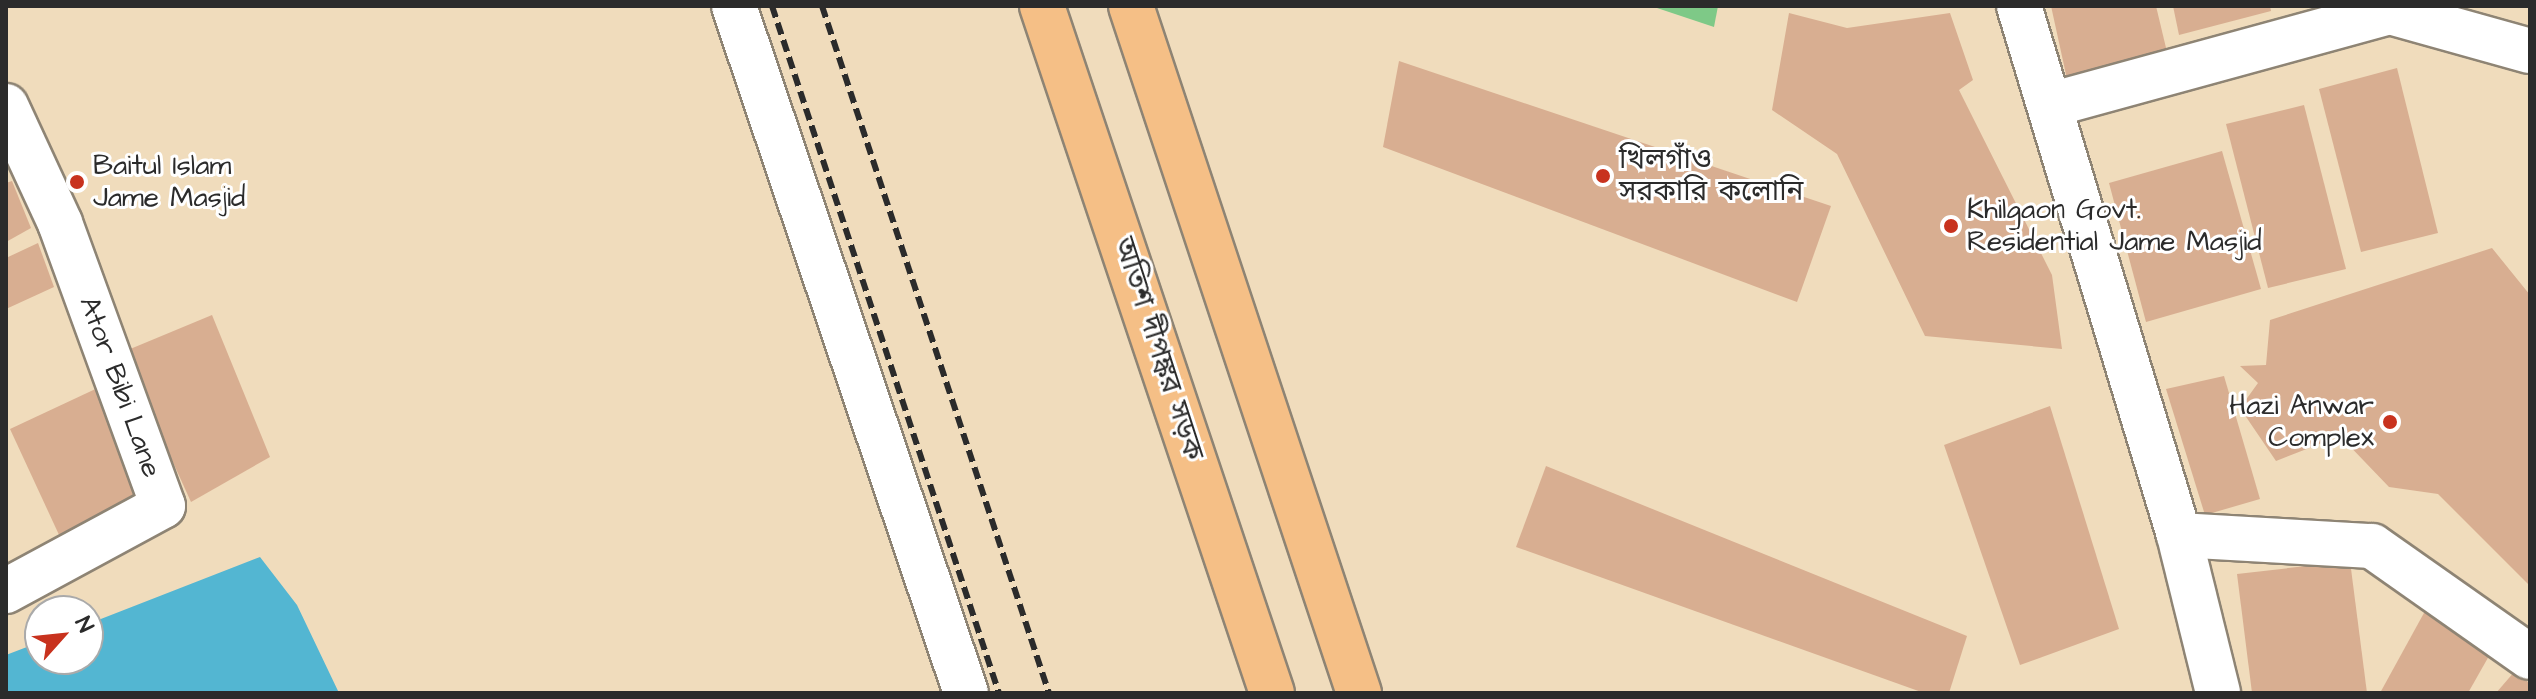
<!DOCTYPE html>
<html>
<head>
<meta charset="utf-8">
<style>
  body { margin:0 }
  #map { position:relative; width:2536px; height:699px; overflow:hidden; background:#f0dcbc; font-family:"Architects Daughter","Noto Sans Bengali",sans-serif }
  div>[style] { position:absolute }
  [style*='--x'] { left:calc(var(--x)*1px); top:calc(var(--y)*1px); width:calc(var(--w)*1px); rotate:calc(var(--a)*1deg) }
  .green>* { inset:0; background:#7ec987 }
  .water>* { inset:0; background:#53b6d2 }
  .building>* { inset:0; background:#d8ae91 }
  .roads { filter:drop-shadow(2px 0 #8e8474) drop-shadow(-2px 0 #8e8474) drop-shadow(0 2px #8e8474) drop-shadow(0 -2px #8e8474) }
  .minor>* { height:44px; margin:-22px; padding:0 22px; transform-origin:22px; border-radius:22px; background:#fff }
  .major>* { height:44px; margin:-22px; padding:0 22px; transform-origin:22px; border-radius:22px; background:#f5bf86 }
  .rail>* { height:6px; margin-top:-3px; transform-origin:0; background:repeating-linear-gradient(90deg,#2b2b2b 0 12px,transparent 0 18px) }
  .dots>* { width:22px; height:22px; translate:-50% -50%; box-sizing:border-box; border:4px solid #fff; border-radius:50% }
  span { translate:-50% -50%; white-space:nowrap; text-align:center; line-height:1.15; -webkit-text-stroke:6px #fff; paint-order:stroke }
  .poi-label { font-size:28px; color:#2b2b2b }
  .left { translate:0 -50%; text-align:left }
  .right { translate:-100% -50%; text-align:right }
  .street-label { font-size:28px; color:#2b2b2b }
  .frame { position:absolute; inset:0; border:8px solid #2b2b2b; pointer-events:none }
  .north { position:absolute; left:24px; top:595px; width:80px; height:80px; box-sizing:border-box; background:#fff; border:2px solid #aaa; border-radius:50%; rotate:63deg; font-size:22px; font-weight:700; line-height:32px; text-align:center; color:#2b2b2b }
  .north::after { content:''; display:block; margin:auto; width:28px; height:36px; background:#c8321e; clip-path:polygon(50% 0,100% 100%,50% 72%,0 100%) }
</style>
</head>
<body>
<div id="map">
  <div class="green">
    <div style="clip-path:polygon(1651px 6px,1718px 6px,1714px 27px)"></div>
  </div>
  <div class="water">
    <div style="clip-path:polygon(260px 557px,297px 605px,339px 693px,6px 693px,6px 655px,40px 642px,40px 659px,88px 659px,88px 624px)"></div>
  </div>
  <div class="building">
    <div style="clip-path:polygon(2051px 6px,2156px 6px,2167px 52px,2067px 79px)"></div>
    <div style="clip-path:polygon(2173px 6px,2270px 6px,2271px 11px,2179px 35px)"></div>
    <div style="clip-path:polygon(1789px 13px,1847px 28px,1950px 13px,1973px 80px,1959px 90px,2052px 275px,2062px 349px,1925px 336px,1837px 154px,1772px 110px)"></div>
    <div style="clip-path:polygon(1399px 61px,1831px 206px,1797px 302px,1383px 147px)"></div>
    <div style="clip-path:polygon(2397px 68px,2438px 233px,2361px 252px,2319px 89px)"></div>
    <div style="clip-path:polygon(2304px 105px,2346px 269px,2268px 288px,2226px 124px)"></div>
    <div style="clip-path:polygon(2222px 151px,2261px 289px,2146px 322px,2109px 183px)"></div>
    <div style="clip-path:polygon(12px 181px,31px 228px,6px 242px,6px 183px)"></div>
    <div style="clip-path:polygon(38px 243px,54px 287px,6px 309px,6px 258px)"></div>
    <div style="clip-path:polygon(2492px 248px,2530px 295px,2530px 586px,2438px 494px,2389px 487px,2340px 436px,2276px 461px,2240px 408px,2258px 383px,2240px 366px,2266px 365px,2270px 320px)"></div>
    <div style="clip-path:polygon(212px 315px,270px 457px,191px 502px,123px 352px)"></div>
    <div style="clip-path:polygon(2224px 376px,2260px 499px,2205px 515px,2166px 389px)"></div>
    <div style="clip-path:polygon(104px 385px,154px 493px,60px 537px,10px 429px)"></div>
    <div style="clip-path:polygon(2050px 406px,2119px 629px,2020px 665px,1944px 445px)"></div>
    <div style="clip-path:polygon(1546px 466px,1967px 636px,1949px 693px,1924px 693px,1516px 547px)"></div>
    <div style="clip-path:polygon(2350px 561px,2367px 693px,2252px 693px,2237px 574px)"></div>
    <div style="clip-path:polygon(2430px 602px,2498px 640px,2468px 693px,2380px 693px)"></div>
    <div style="clip-path:polygon(2515px 671px,2530px 684px,2530px 693px,2496px 693px)"></div>
  </div>
  <div class="roads">
    <div class="minor">
      <div style="--x:734;--y:6;--w:725;--a:71.34"></div>
      <div style="--x:2019;--y:6;--w:553;--a:73.17"></div>
      <div style="--x:2179;--y:535;--w:193;--a:3.3"></div>
      <div style="--x:2372;--y:546;--w:193;--a:35.1"></div>
      <div style="--x:2050;--y:105;--w:352;--a:-15.3"></div>
      <div style="--x:2390;--y:12;--w:145;--a:15.6"></div>
      <div style="--x:6;--y:106;--w:129;--a:65.2"></div>
      <div style="--x:60;--y:223;--w:301;--a:70"></div>
      <div style="--x:163;--y:506;--w:179;--a:151.6"></div>
      <div style="--x:2179;--y:535;--w:163;--a:76.1"></div>
    </div>
    <div class="major">
      <div style="--x:1042;--y:6;--w:724;--a:71.49"></div>
      <div style="--x:1131;--y:6;--w:724;--a:71.64"></div>
    </div>
  </div>
  <div class="rail">
    <div style="--x:772;--y:6;--w:724;--a:71.72"></div>
    <div style="--x:822;--y:6;--w:724;--a:71.72"></div>
  </div>
  <div class="dots">
    <div style="left:1603px;top:176px;background:#c8321e"></div>
    <div style="left:77px;top:182px;background:#c8321e"></div>
    <div style="left:1951px;top:226px;background:#c8321e"></div>
    <div style="left:2390px;top:422px;background:#c8321e"></div>
  </div>
  <div class="poi-label">
    <span class="left" style="left:1619px;top:176px">খিলগাঁও<br>সরকারি কলোনি</span>
    <span class="left" style="left:93px;top:182px">Baitul Islam<br>Jame Masjid</span>
    <span class="left" style="left:1967px;top:226px">Khilgaon Govt.<br>Residential Jame Masjid</span>
    <span class="right" style="left:2374px;top:422px">Hazi Anwar<br>Complex</span>
  </div>
  <div class="street-label">
    <span style="left:1158px;top:349px;rotate:72deg">অতিশ দীপঙ্কর সড়ক</span>
    <span style="left:120px;top:387px;rotate:70deg">Ator Bibi Lane</span>
  </div>
  <div class="frame"></div>
  <div class="north">N</div>
</div>
</body>
</html>
